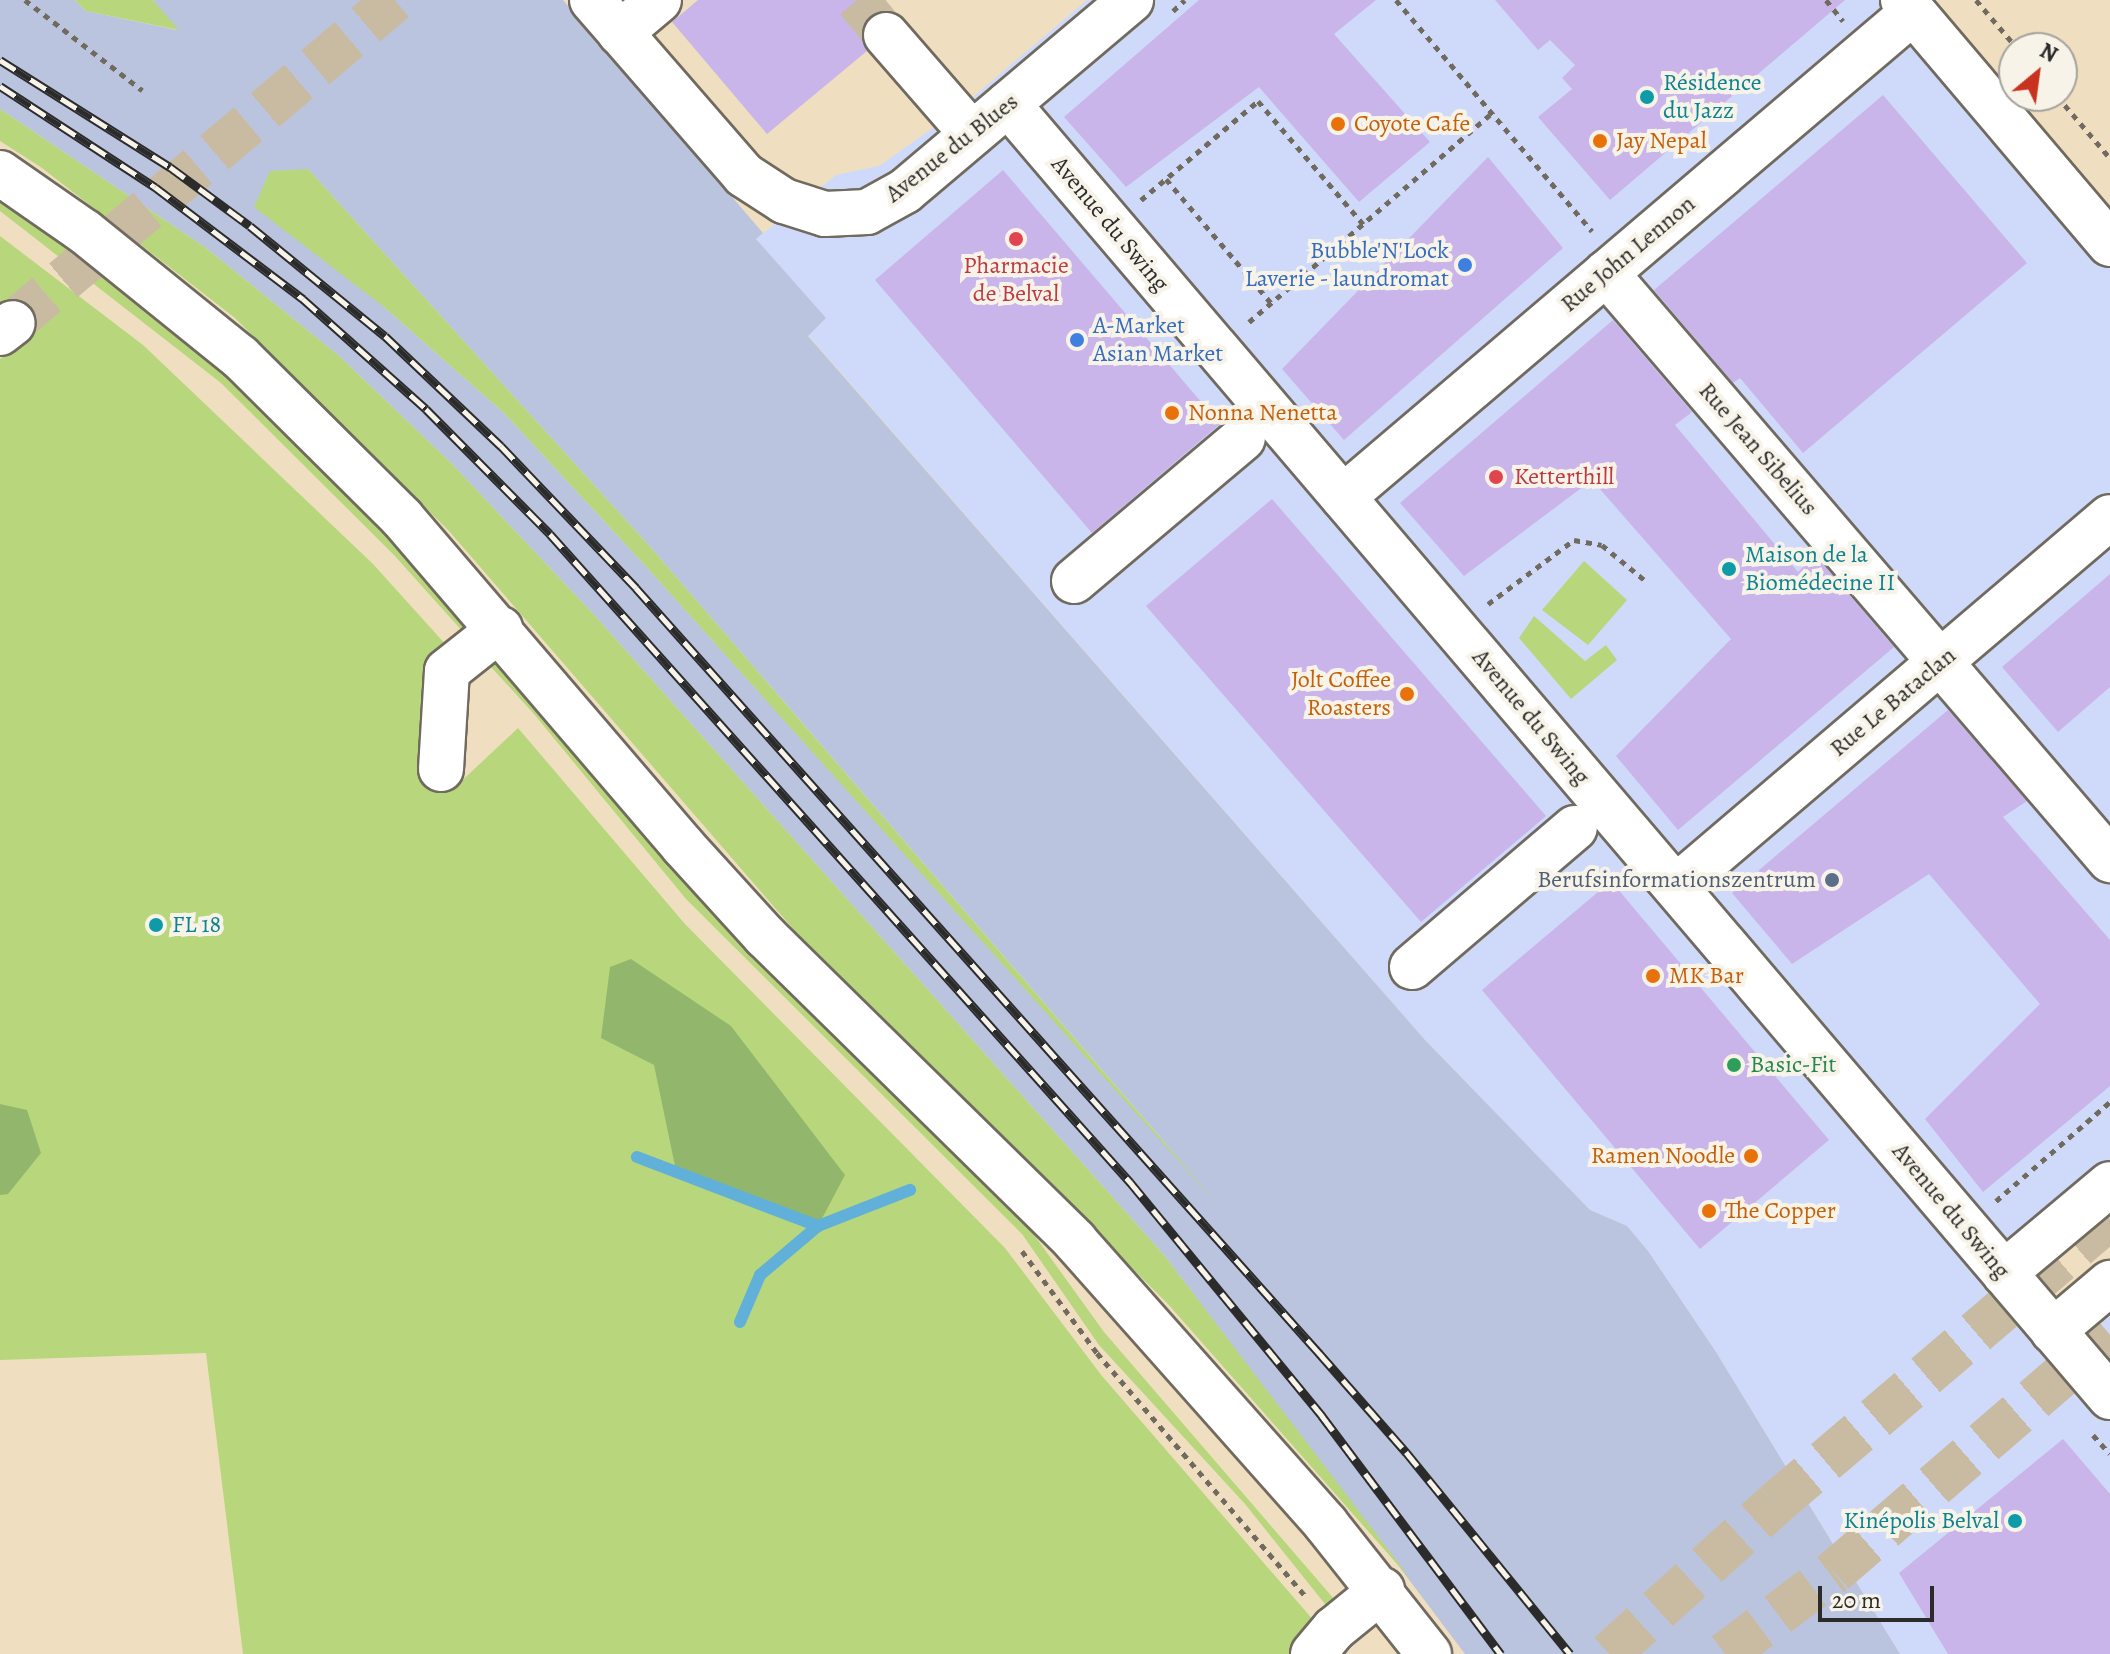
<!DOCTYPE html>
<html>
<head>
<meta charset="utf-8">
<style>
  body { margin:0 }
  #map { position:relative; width:2110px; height:1654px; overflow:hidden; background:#efdfc0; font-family:Alegreya,serif }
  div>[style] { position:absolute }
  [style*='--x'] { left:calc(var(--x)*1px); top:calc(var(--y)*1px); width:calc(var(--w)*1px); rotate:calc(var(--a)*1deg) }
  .built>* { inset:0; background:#cfdafa }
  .industrial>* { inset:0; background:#bac4de }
  .green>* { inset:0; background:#b8d67c }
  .forest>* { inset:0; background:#92b76c }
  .stream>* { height:12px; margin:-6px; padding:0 6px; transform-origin:6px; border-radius:6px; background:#60b0da }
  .building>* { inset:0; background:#c9b5e9 }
  .minor-tunnel>* { height:44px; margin-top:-22px; transform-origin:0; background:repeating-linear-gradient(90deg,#c8bba2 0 44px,transparent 0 66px) }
  .major-tunnel>* { height:44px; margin-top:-22px; transform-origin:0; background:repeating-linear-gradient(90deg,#c8bba2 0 44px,transparent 0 66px) }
  .highway-tunnel>* { height:44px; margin-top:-22px; transform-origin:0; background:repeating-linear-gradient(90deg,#c8bba2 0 44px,transparent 0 66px) }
  .path>* { height:5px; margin-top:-2.5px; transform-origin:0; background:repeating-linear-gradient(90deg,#706a5f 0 6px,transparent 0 12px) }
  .roads { filter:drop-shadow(2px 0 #706a5f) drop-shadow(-2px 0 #706a5f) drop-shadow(0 2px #706a5f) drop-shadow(0 -2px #706a5f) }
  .minor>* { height:44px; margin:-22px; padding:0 22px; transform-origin:22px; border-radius:22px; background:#fff }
  .major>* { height:44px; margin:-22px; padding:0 22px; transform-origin:22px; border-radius:22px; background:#fff }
  .rail>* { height:9px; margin-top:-4.5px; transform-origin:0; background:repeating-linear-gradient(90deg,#f7f3e8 0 18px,#2b2b2b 0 36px); box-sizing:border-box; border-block:2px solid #2b2b2b }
  .dots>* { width:22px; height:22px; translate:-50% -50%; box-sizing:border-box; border:4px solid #f7f3e8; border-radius:50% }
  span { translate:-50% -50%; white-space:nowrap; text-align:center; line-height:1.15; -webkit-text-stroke:8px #f7f3e8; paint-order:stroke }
  .culture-label { font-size:24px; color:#0d838f }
  .left { translate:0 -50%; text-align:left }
  .right { translate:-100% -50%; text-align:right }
  .food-label { font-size:24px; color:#c56008 }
  .street-label { font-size:24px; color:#2b2b2b }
  .shop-label { font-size:24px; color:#366cbe }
  .health-label { font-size:24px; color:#be3a42 }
  .service-label { font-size:24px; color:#4e5e75 }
  .leisure-label { font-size:24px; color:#27864d }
  .north { position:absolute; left:1998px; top:32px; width:80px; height:80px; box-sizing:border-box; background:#f7f3e8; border:2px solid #a5a39c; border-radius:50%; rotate:29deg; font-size:22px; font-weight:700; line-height:32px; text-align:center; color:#2b2b2b }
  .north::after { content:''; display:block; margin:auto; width:28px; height:36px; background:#c8321e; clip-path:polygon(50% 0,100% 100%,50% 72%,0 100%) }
  .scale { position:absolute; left:1818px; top:1586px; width:116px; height:36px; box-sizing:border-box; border:4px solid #2b2b2b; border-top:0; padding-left:10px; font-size:24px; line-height:28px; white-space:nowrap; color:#2b2b2b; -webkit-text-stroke:6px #f7f3e8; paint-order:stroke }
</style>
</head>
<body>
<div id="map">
  <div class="built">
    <div style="clip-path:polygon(1087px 0,1903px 0,2110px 244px,2110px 1184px,2005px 1273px,2053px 1330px,2110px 1283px,2110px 1654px,1900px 1654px,1716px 1352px,1648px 1251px,1627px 1226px,1590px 1210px,1425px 1040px,808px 335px,825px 319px,756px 239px,836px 175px,879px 166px,954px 113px)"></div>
  </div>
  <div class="industrial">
    <div style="clip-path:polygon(evenodd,0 0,75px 0,86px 11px,177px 30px,153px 0,563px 0,763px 233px,756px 239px,826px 318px,808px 336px,1425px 1040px,1590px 1210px,1627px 1226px,1648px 1251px,1716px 1352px,1900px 1654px,1465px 1654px,1164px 1255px,595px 616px,452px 464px,339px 356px,206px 248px,0 109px,0 0,308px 169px,652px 549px,1179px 1159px,642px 562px,504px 413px,384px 307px,308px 169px)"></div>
  </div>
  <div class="green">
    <div style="clip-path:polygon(75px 0,153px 0,179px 30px,86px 11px)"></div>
    <div style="clip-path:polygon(0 109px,206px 248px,339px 356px,452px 464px,595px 616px,1164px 1255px,1412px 1581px,1168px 1304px,801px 938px,449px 531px,235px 318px,42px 168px,0 141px)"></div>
    <div style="clip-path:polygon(308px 169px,652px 549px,1221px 1208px,642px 562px,504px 413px,384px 307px,254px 207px,270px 171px)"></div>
    <div style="clip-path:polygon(0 194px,226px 371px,385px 528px,472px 626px,464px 633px,394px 555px,221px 383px,0 211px)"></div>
    <div style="clip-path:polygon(0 236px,143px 345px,373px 564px,447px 646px,429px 775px,452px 790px,518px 728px,685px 924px,1005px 1248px,1102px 1376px,1321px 1629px,1297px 1654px,243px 1654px,206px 1353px,0 1360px,0 359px,25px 337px,0 308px)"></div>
    <div style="clip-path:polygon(1584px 561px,1627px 600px,1588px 645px,1542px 610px)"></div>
    <div style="clip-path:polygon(1534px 616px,1585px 661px,1606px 645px,1617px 660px,1571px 699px,1519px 638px)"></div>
    <div style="clip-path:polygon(501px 659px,1014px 1207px,1104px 1332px,1334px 1599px,1329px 1609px,1245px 1504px,1099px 1345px,1022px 1234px,686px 899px,534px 714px,491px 667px)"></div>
  </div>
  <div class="forest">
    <div style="clip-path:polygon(631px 959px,731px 1026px,845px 1175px,818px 1226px,675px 1166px,654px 1065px,601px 1038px,610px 967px)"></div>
    <div style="clip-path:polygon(0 1104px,27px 1110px,41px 1153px,8px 1194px,0 1195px)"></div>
  </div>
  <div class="stream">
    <div style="--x:637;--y:1157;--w:194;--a:20.9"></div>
    <div style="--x:740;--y:1322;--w:51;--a:-66.9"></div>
    <div style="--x:760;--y:1275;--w:76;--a:-40.2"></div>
    <div style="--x:818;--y:1226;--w:99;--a:-21.4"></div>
  </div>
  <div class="building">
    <div style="clip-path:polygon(698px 0,881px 0,890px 11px,870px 16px,863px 26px,861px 39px,867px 51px,767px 134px,672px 22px)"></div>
    <div style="clip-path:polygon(1199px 0,1376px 0,1334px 34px,1430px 142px,1359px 202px,1259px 87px,1126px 187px,1064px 117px)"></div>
    <div style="clip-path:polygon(1495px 0,1845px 0,1610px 200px,1538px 117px,1572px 89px,1562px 78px,1575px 65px,1550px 40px,1538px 50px)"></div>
    <div style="clip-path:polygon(1883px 95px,2027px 263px,1803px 453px,1740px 378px,1733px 383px,1654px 290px)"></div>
    <div style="clip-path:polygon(1488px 157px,1563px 248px,1344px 440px,1282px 369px)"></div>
    <div style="clip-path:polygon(1003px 170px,1220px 424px,1092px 533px,875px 280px)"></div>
    <div style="clip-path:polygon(1613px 320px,1692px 412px,1675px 425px,1798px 572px,1815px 555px,1894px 647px,1678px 830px,1616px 756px,1731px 639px,1592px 480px,1464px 576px,1400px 503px)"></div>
    <div style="clip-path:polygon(1272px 499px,1546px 816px,1421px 922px,1146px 606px)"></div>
    <div style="clip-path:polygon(2110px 574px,2110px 687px,2058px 732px,2002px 667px)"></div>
    <div style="clip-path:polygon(1948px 710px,2027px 801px,2003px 817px,2110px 940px,2110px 1086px,1983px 1192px,1925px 1119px,2040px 1004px,1929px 874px,1792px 964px,1732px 893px)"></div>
    <div style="clip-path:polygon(1611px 881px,1829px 1140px,1700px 1249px,1482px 990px)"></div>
    <div style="clip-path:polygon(2063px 1439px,2110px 1494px,2110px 1654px,1948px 1654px,1899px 1573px)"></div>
  </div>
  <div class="minor-tunnel">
    <div style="--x:857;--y:0;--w:45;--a:50.4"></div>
  </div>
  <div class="major-tunnel">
    <div style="--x:13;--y:323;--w:500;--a:-40.22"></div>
  </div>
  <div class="highway-tunnel">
    <div style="--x:1609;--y:1654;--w:224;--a:-42.1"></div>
    <div style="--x:1775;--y:1504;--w:440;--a:-40.5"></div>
    <div style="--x:1725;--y:1654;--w:136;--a:-37"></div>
    <div style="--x:1834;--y:1572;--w:364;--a:-40.8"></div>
  </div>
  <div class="path">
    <div style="--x:25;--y:0;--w:148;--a:37.6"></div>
    <div style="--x:1396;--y:0;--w:303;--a:49.7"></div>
    <div style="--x:1826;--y:0;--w:27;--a:51"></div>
    <div style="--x:1976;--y:0;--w:63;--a:49.5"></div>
    <div style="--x:1173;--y:11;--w:16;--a:-43"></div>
    <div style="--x:2057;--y:96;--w:82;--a:49.5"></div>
    <div style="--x:1722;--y:105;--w:14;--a:51"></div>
    <div style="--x:1166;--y:179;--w:162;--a:49.7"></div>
    <div style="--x:1141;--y:200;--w:153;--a:-40.2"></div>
    <div style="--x:1258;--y:101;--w:162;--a:49.5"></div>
    <div style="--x:1249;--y:322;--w:321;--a:-40.7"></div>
    <div style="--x:1488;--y:604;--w:107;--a:-36.7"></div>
    <div style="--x:1574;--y:540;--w:28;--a:10"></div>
    <div style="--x:1602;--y:545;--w:58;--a:39.4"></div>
    <div style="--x:1996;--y:1201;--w:151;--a:-41"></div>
    <div style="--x:1022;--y:1251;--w:127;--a:53.7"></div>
    <div style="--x:1097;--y:1353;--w:323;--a:49.4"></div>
    <div style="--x:2093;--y:1435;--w:25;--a:48"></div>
  </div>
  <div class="roads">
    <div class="minor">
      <div style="--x:592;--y:0;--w:232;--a:49"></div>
      <div style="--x:744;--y:175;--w:48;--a:33"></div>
      <div style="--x:784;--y:201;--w:43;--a:17.6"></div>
      <div style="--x:825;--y:214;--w:42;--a:-2.7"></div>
      <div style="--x:867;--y:212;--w:43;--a:-28.9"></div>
      <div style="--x:905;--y:191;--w:296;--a:-40.2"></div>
      <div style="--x:620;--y:33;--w:51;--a:-40.2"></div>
      <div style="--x:886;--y:35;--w:131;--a:49"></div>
      <div style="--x:1008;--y:104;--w:1699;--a:49.56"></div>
      <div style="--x:1606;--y:273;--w:774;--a:49.35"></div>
      <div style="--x:1343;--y:497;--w:748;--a:-40.39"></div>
      <div style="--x:1074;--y:581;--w:221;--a:-40.2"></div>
      <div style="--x:441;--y:769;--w:98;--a:-86.5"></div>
      <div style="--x:447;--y:671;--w:68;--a:-38.4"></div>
      <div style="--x:1676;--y:887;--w:570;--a:-40.45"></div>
      <div style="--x:1412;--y:967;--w:214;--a:-40.5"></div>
      <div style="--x:2004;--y:1273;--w:138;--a:-40"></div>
      <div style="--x:2053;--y:1331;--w:75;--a:-40.1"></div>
      <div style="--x:1313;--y:1654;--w:33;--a:-50"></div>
      <div style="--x:1334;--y:1629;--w:62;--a:-39.1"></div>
    </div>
    <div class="major">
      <div style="--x:1903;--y:0;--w:320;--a:49.7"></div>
      <div style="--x:0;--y:173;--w:103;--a:34.8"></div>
      <div style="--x:85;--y:232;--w:199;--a:38.9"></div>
      <div style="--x:240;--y:357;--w:228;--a:44.8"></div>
      <div style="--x:402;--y:518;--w:432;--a:49.4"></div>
      <div style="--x:683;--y:846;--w:122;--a:47.7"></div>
      <div style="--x:765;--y:936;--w:435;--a:44.5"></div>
      <div style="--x:1075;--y:1241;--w:378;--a:48.4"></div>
      <div style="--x:1326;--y:1524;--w:166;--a:51.6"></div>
      <div style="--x:0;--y:333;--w:16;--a:-38"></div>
    </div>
  </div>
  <div class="rail">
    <div style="--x:0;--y:60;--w:201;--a:32.2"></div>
    <div style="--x:170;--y:167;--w:99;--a:36.4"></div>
    <div style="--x:250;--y:226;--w:174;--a:39.2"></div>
    <div style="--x:385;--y:336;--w:160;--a:43.5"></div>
    <div style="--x:501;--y:446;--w:196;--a:46.4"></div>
    <div style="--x:636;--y:588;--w:1026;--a:48.24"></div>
    <div style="--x:1319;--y:1353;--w:132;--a:48.7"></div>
    <div style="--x:1406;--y:1452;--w:260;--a:50.9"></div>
    <div style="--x:0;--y:86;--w:185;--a:33.1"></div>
    <div style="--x:155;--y:187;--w:186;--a:37.1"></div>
    <div style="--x:303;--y:299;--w:165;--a:41.8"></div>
    <div style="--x:426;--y:409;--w:176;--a:45.2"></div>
    <div style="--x:550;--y:534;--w:870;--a:48.17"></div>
    <div style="--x:1130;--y:1182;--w:303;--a:50.6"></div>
    <div style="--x:1322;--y:1416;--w:298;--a:53.1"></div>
  </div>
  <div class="dots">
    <div style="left:1647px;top:97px;background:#0f9aa8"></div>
    <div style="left:1338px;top:124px;background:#e8710a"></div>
    <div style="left:1600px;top:141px;background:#e8710a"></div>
    <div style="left:1016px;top:239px;background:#e0444e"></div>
    <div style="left:1465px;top:265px;background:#3f7fe0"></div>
    <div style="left:1077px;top:340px;background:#3f7fe0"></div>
    <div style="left:1172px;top:413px;background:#e8710a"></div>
    <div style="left:1496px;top:477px;background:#e0444e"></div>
    <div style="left:1729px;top:569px;background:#0f9aa8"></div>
    <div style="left:1407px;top:694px;background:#e8710a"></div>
    <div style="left:1832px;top:880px;background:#5c6f8a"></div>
    <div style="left:156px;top:925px;background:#0f9aa8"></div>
    <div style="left:1653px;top:976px;background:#e8710a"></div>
    <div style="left:1734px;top:1065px;background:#2e9e5b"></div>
    <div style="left:1751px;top:1156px;background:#e8710a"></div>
    <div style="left:1709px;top:1211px;background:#e8710a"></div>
    <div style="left:2015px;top:1521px;background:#0f9aa8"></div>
  </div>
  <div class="culture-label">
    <span class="left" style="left:1663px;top:97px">Résidence<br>du Jazz</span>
    <span class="left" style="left:1745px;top:569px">Maison de la<br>Biomédecine II</span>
    <span class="left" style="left:172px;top:925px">FL 18</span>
    <span class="right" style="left:1999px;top:1521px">Kinépolis Belval</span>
  </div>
  <div class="food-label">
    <span class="left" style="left:1354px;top:124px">Coyote Cafe</span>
    <span class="left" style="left:1616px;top:141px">Jay Nepal</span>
    <span class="left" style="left:1188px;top:413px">Nonna Nenetta</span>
    <span class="right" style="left:1391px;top:694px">Jolt Coffee<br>Roasters</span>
    <span class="left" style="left:1669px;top:976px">MK Bar</span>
    <span class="right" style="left:1735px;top:1156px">Ramen Noodle</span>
    <span class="left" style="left:1725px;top:1211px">The Copper</span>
  </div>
  <div class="street-label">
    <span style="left:952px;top:148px;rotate:-38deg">Avenue du Blues</span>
    <span style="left:1110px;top:224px;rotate:50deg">Avenue du Swing</span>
    <span style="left:1628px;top:254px;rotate:-40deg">Rue John Lennon</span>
    <span style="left:1758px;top:449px;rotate:49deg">Rue Jean Sibelius</span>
    <span style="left:1893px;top:702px;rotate:-40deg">Rue Le Bataclan</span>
    <span style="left:1531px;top:717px;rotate:50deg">Avenue du Swing</span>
    <span style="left:1951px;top:1211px;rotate:50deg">Avenue du Swing</span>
  </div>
  <div class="shop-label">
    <span class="right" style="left:1449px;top:265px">Bubble'N'Lock<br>Laverie - laundromat</span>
    <span class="left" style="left:1093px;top:340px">A-Market<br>Asian Market</span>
  </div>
  <div class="health-label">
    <span style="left:1016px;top:280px">Pharmacie<br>de Belval</span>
    <span class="left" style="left:1514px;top:477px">Ketterthill</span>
  </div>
  <div class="service-label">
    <span class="right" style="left:1816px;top:880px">Berufsinformationszentrum</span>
  </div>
  <div class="leisure-label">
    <span class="left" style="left:1750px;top:1065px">Basic-Fit</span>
  </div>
  <div class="north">N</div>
  <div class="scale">20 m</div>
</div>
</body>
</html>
